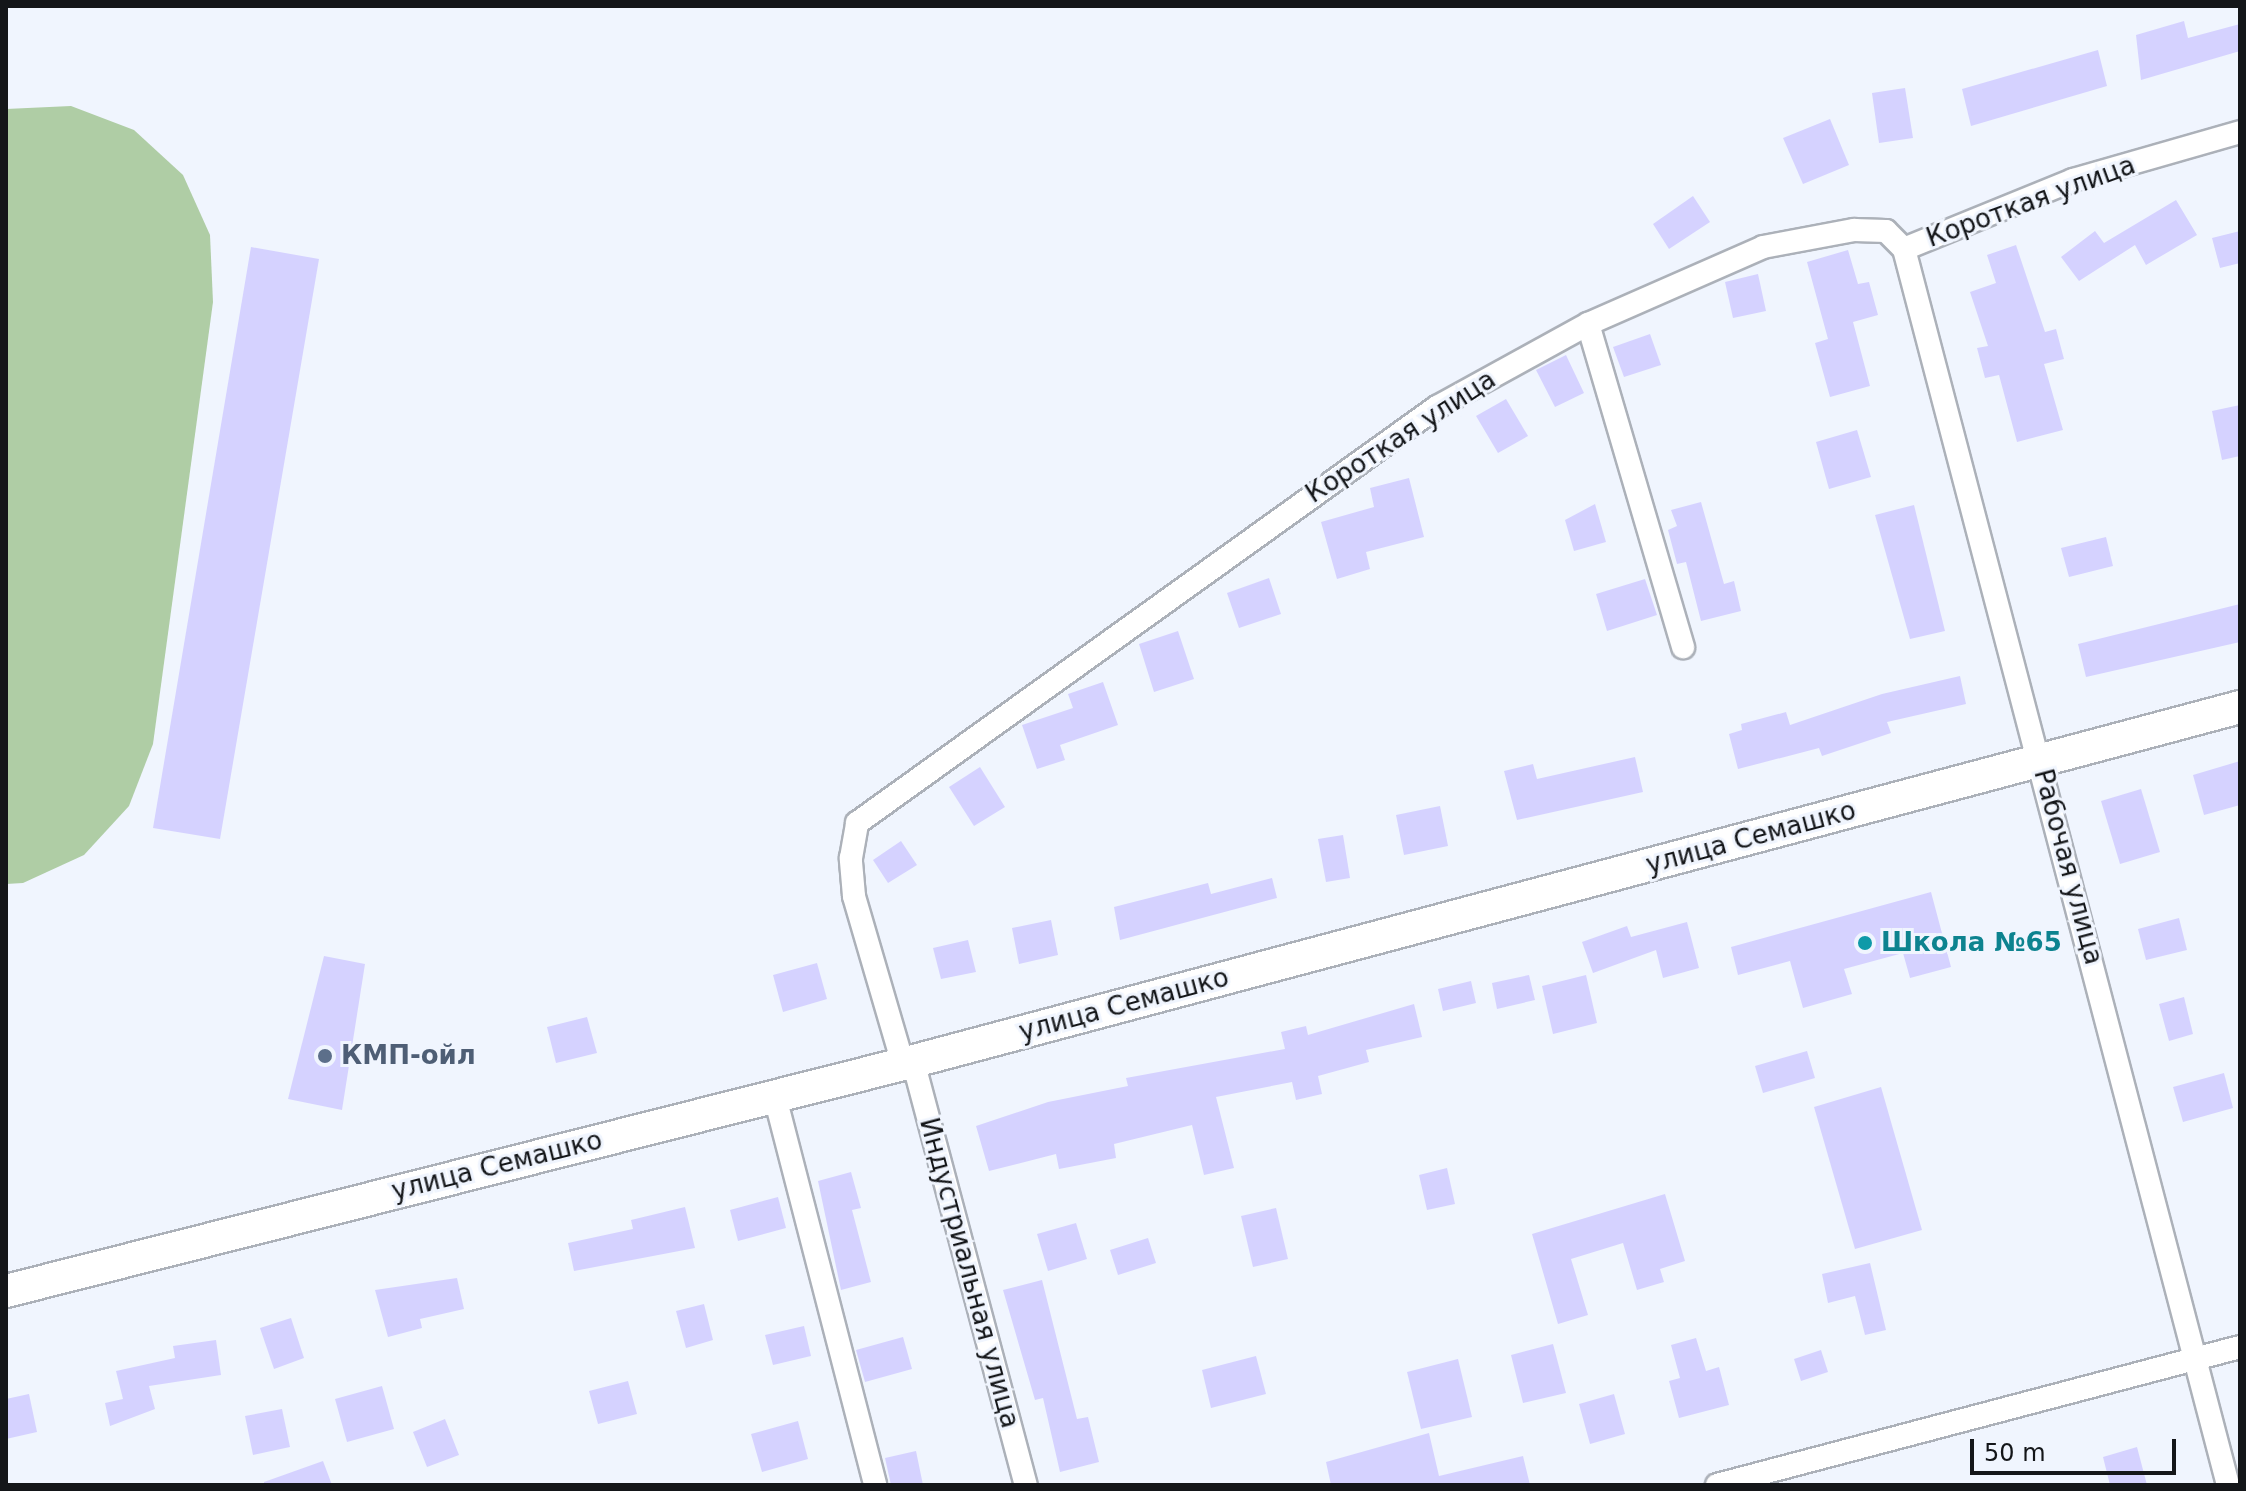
<!DOCTYPE html>
<html>
<head>
<meta charset="utf-8">
<style>
  body { margin:0 }
  #map { position:relative; width:2246px; height:1491px; overflow:hidden; background:#f0f5fe; font-family:"DejaVu Sans",sans-serif }
  div>[style] { position:absolute }
  [style*='--x'] { left:calc(var(--x)*1px); top:calc(var(--y)*1px); width:calc(var(--w)*1px); rotate:calc(var(--a)*1deg) }
  .green>* { inset:0; background:#afcda5 }
  .building>* { inset:0; background:#d5d2ff }
  .roads { filter:drop-shadow(2px 0 #acb1b9) drop-shadow(-2px 0 #acb1b9) drop-shadow(0 2px #acb1b9) drop-shadow(0 -2px #acb1b9) }
  .minor>* { height:22px; margin:-11px; padding:0 11px; transform-origin:11px; border-radius:11px; background:#fff }
  .secondary>* { height:32px; margin:-16px; padding:0 16px; transform-origin:16px; border-radius:16px; background:#fff }
  .dots>* { width:22px; height:22px; translate:-50% -50%; box-sizing:border-box; border:4px solid #f0f5fe; border-radius:50% }
  span { translate:-50% -50%; white-space:nowrap; text-align:center; line-height:1.15; -webkit-text-stroke:6px #f0f5fe; paint-order:stroke }
  .street-label { font-size:26px; color:#141619 }
  .culture-label { font-size:26px; color:#0d838f; font-weight:700 }
  .left { translate:0 -50%; text-align:left }
  .service-label { font-size:26px; color:#4e5e75; font-weight:700 }
  .frame { position:absolute; inset:0; border:8px solid #141619; pointer-events:none }
  .scale { position:absolute; left:1970px; top:1439px; width:206px; height:36px; box-sizing:border-box; border:4px solid #141619; border-top:0; padding-left:10px; font-size:24px; line-height:28px; white-space:nowrap; color:#141619; -webkit-text-stroke:6px #f0f5fe; paint-order:stroke }
</style>
</head>
<body>
<div id="map">
  <div class="green">
    <div style="clip-path:polygon(71px 106px,134px 130px,183px 175px,210px 235px,213px 302px,153px 744px,129px 806px,84px 855px,23px 883px,6px 884px,6px 109px)"></div>
  </div>
  <div class="building">
    <div style="clip-path:polygon(2184px 21px,2188px 38px,2240px 24px,2240px 51px,2141px 80px,2136px 35px)"></div>
    <div style="clip-path:polygon(2098px 50px,2107px 86px,1971px 126px,1962px 89px)"></div>
    <div style="clip-path:polygon(1905px 88px,1913px 138px,1879px 143px,1872px 93px)"></div>
    <div style="clip-path:polygon(1830px 119px,1849px 165px,1803px 184px,1783px 138px)"></div>
    <div style="clip-path:polygon(1693px 196px,1710px 222px,1669px 249px,1653px 224px)"></div>
    <div style="clip-path:polygon(2176px 200px,2197px 235px,2146px 265px,2135px 245px,2079px 281px,2061px 257px,2095px 231px,2104px 243px)"></div>
    <div style="clip-path:polygon(2240px 231px,2240px 263px,2220px 268px,2212px 238px)"></div>
    <div style="clip-path:polygon(2016px 245px,2045px 332px,2056px 329px,2064px 359px,2044px 364px,2063px 430px,2017px 442px,1999px 375px,1985px 378px,1977px 348px,1988px 346px,1970px 292px,1996px 283px,1987px 255px)"></div>
    <div style="clip-path:polygon(251px 247px,319px 259px,220px 839px,153px 828px)"></div>
    <div style="clip-path:polygon(1848px 250px,1858px 284px,1869px 282px,1878px 315px,1853px 322px,1870px 386px,1830px 397px,1815px 343px,1828px 339px,1807px 262px)"></div>
    <div style="clip-path:polygon(1758px 274px,1766px 311px,1733px 318px,1725px 282px)"></div>
    <div style="clip-path:polygon(1650px 334px,1661px 365px,1624px 377px,1613px 347px)"></div>
    <div style="clip-path:polygon(1566px 355px,1584px 393px,1555px 407px,1536px 370px)"></div>
    <div style="clip-path:polygon(1506px 399px,1528px 436px,1498px 453px,1476px 416px)"></div>
    <div style="clip-path:polygon(2240px 405px,2240px 456px,2222px 460px,2212px 411px)"></div>
    <div style="clip-path:polygon(1857px 430px,1871px 477px,1829px 489px,1816px 442px)"></div>
    <div style="clip-path:polygon(1409px 478px,1424px 537px,1366px 552px,1370px 569px,1337px 579px,1321px 522px,1374px 507px,1370px 488px)"></div>
    <div style="clip-path:polygon(1701px 502px,1724px 584px,1734px 581px,1741px 611px,1701px 621px,1686px 562px,1677px 564px,1668px 530px,1677px 526px,1671px 510px)"></div>
    <div style="clip-path:polygon(1595px 504px,1606px 542px,1574px 551px,1565px 520px)"></div>
    <div style="clip-path:polygon(1914px 505px,1945px 631px,1910px 639px,1875px 515px)"></div>
    <div style="clip-path:polygon(2106px 537px,2113px 566px,2069px 577px,2061px 548px)"></div>
    <div style="clip-path:polygon(1269px 578px,1281px 614px,1239px 628px,1227px 593px)"></div>
    <div style="clip-path:polygon(1645px 579px,1657px 615px,1607px 631px,1596px 594px)"></div>
    <div style="clip-path:polygon(2240px 604px,2240px 642px,2086px 677px,2078px 644px)"></div>
    <div style="clip-path:polygon(1178px 631px,1194px 679px,1154px 692px,1139px 644px)"></div>
    <div style="clip-path:polygon(1960px 676px,1966px 704px,1887px 722px,1891px 733px,1822px 756px,1819px 748px,1738px 769px,1729px 734px,1742px 730px,1741px 724px,1786px 712px,1790px 725px,1882px 694px)"></div>
    <div style="clip-path:polygon(1103px 682px,1118px 725px,1060px 745px,1065px 760px,1037px 769px,1022px 725px,1073px 708px,1068px 694px)"></div>
    <div style="clip-path:polygon(1635px 757px,1643px 792px,1517px 820px,1504px 771px,1533px 764px,1537px 779px)"></div>
    <div style="clip-path:polygon(2240px 761px,2240px 805px,2204px 815px,2193px 775px)"></div>
    <div style="clip-path:polygon(980px 767px,1005px 807px,974px 826px,949px 787px)"></div>
    <div style="clip-path:polygon(2141px 789px,2160px 852px,2120px 864px,2101px 801px)"></div>
    <div style="clip-path:polygon(1440px 806px,1448px 846px,1404px 855px,1396px 815px)"></div>
    <div style="clip-path:polygon(1343px 835px,1350px 878px,1326px 882px,1318px 839px)"></div>
    <div style="clip-path:polygon(901px 841px,917px 865px,888px 883px,873px 860px)"></div>
    <div style="clip-path:polygon(1272px 878px,1277px 898px,1120px 940px,1114px 907px,1208px 883px,1211px 894px)"></div>
    <div style="clip-path:polygon(1931px 892px,1951px 967px,1910px 978px,1903px 953px,1844px 969px,1852px 994px,1803px 1008px,1790px 961px,1738px 975px,1731px 947px)"></div>
    <div style="clip-path:polygon(2179px 918px,2187px 950px,2146px 960px,2138px 929px)"></div>
    <div style="clip-path:polygon(1051px 920px,1058px 955px,1019px 964px,1012px 928px)"></div>
    <div style="clip-path:polygon(1687px 922px,1699px 968px,1663px 978px,1656px 950px,1593px 973px,1582px 942px,1627px 926px,1631px 937px)"></div>
    <div style="clip-path:polygon(968px 940px,976px 972px,941px 979px,933px 948px)"></div>
    <div style="clip-path:polygon(324px 956px,365px 964px,342px 1110px,288px 1099px)"></div>
    <div style="clip-path:polygon(817px 963px,827px 999px,783px 1012px,773px 975px)"></div>
    <div style="clip-path:polygon(1529px 975px,1535px 1000px,1497px 1009px,1492px 983px)"></div>
    <div style="clip-path:polygon(1586px 975px,1597px 1023px,1553px 1034px,1542px 986px)"></div>
    <div style="clip-path:polygon(1471px 981px,1476px 1003px,1443px 1011px,1438px 989px)"></div>
    <div style="clip-path:polygon(2184px 997px,2193px 1034px,2169px 1041px,2159px 1004px)"></div>
    <div style="clip-path:polygon(1414px 1004px,1422px 1037px,1366px 1050px,1369px 1062px,1318px 1076px,1322px 1094px,1296px 1100px,1292px 1082px,1216px 1097px,1234px 1168px,1204px 1175px,1192px 1125px,1114px 1144px,1116px 1158px,1059px 1169px,1056px 1154px,989px 1171px,976px 1126px,1048px 1102px,1128px 1086px,1126px 1078px,1285px 1049px,1281px 1032px,1306px 1026px,1308px 1035px)"></div>
    <div style="clip-path:polygon(587px 1017px,597px 1053px,556px 1063px,547px 1027px)"></div>
    <div style="clip-path:polygon(1807px 1051px,1815px 1078px,1763px 1093px,1755px 1066px)"></div>
    <div style="clip-path:polygon(2224px 1073px,2233px 1108px,2183px 1122px,2173px 1087px)"></div>
    <div style="clip-path:polygon(1881px 1087px,1922px 1230px,1855px 1249px,1814px 1107px)"></div>
    <div style="clip-path:polygon(1447px 1168px,1455px 1204px,1427px 1210px,1419px 1175px)"></div>
    <div style="clip-path:polygon(851px 1172px,861px 1208px,852px 1210px,871px 1282px,841px 1290px,818px 1181px)"></div>
    <div style="clip-path:polygon(1665px 1194px,1685px 1261px,1660px 1269px,1664px 1282px,1637px 1290px,1623px 1243px,1571px 1259px,1588px 1315px,1558px 1324px,1532px 1234px)"></div>
    <div style="clip-path:polygon(778px 1197px,786px 1228px,738px 1241px,730px 1210px)"></div>
    <div style="clip-path:polygon(685px 1207px,695px 1248px,574px 1271px,568px 1243px,633px 1229px,631px 1220px)"></div>
    <div style="clip-path:polygon(1276px 1208px,1288px 1259px,1253px 1267px,1241px 1216px)"></div>
    <div style="clip-path:polygon(1076px 1223px,1087px 1259px,1048px 1271px,1037px 1234px)"></div>
    <div style="clip-path:polygon(1148px 1238px,1156px 1263px,1118px 1275px,1110px 1250px)"></div>
    <div style="clip-path:polygon(1870px 1263px,1886px 1330px,1865px 1335px,1855px 1296px,1828px 1303px,1822px 1274px)"></div>
    <div style="clip-path:polygon(457px 1278px,464px 1309px,420px 1319px,422px 1328px,388px 1337px,375px 1290px)"></div>
    <div style="clip-path:polygon(1042px 1280px,1077px 1419px,1088px 1417px,1099px 1462px,1060px 1472px,1043px 1398px,1035px 1400px,1003px 1290px)"></div>
    <div style="clip-path:polygon(704px 1304px,713px 1340px,686px 1348px,676px 1311px)"></div>
    <div style="clip-path:polygon(291px 1318px,304px 1358px,274px 1369px,260px 1328px)"></div>
    <div style="clip-path:polygon(804px 1326px,811px 1356px,773px 1365px,765px 1335px)"></div>
    <div style="clip-path:polygon(903px 1337px,912px 1369px,865px 1382px,856px 1350px)"></div>
    <div style="clip-path:polygon(1696px 1338px,1706px 1371px,1719px 1367px,1729px 1405px,1679px 1418px,1669px 1381px,1680px 1378px,1671px 1345px)"></div>
    <div style="clip-path:polygon(216px 1340px,221px 1375px,149px 1386px,155px 1409px,110px 1426px,105px 1403px,123px 1399px,116px 1371px,175px 1358px,173px 1346px)"></div>
    <div style="clip-path:polygon(1553px 1344px,1566px 1393px,1523px 1403px,1511px 1355px)"></div>
    <div style="clip-path:polygon(1821px 1350px,1828px 1372px,1801px 1381px,1794px 1359px)"></div>
    <div style="clip-path:polygon(1256px 1356px,1266px 1394px,1211px 1408px,1202px 1370px)"></div>
    <div style="clip-path:polygon(1458px 1359px,1472px 1417px,1421px 1429px,1407px 1372px)"></div>
    <div style="clip-path:polygon(628px 1381px,637px 1414px,598px 1424px,589px 1391px)"></div>
    <div style="clip-path:polygon(382px 1386px,394px 1429px,347px 1442px,335px 1399px)"></div>
    <div style="clip-path:polygon(29px 1394px,37px 1432px,6px 1439px,6px 1399px)"></div>
    <div style="clip-path:polygon(1614px 1394px,1625px 1434px,1590px 1444px,1579px 1404px)"></div>
    <div style="clip-path:polygon(282px 1409px,290px 1447px,253px 1455px,245px 1416px)"></div>
    <div style="clip-path:polygon(445px 1419px,459px 1455px,427px 1467px,413px 1432px)"></div>
    <div style="clip-path:polygon(798px 1421px,808px 1459px,762px 1472px,751px 1434px)"></div>
    <div style="clip-path:polygon(1429px 1433px,1439px 1476px,1523px 1456px,1530px 1485px,1331px 1485px,1326px 1462px)"></div>
    <div style="clip-path:polygon(2137px 1447px,2147px 1485px,2110px 1485px,2103px 1457px)"></div>
    <div style="clip-path:polygon(916px 1451px,923px 1485px,891px 1485px,885px 1458px)"></div>
    <div style="clip-path:polygon(323px 1461px,332px 1485px,264px 1485px,264px 1482px)"></div>
  </div>
  <div class="roads">
    <div class="minor">
      <div style="--x:1904;--y:249;--w:1278;--a:75.31"></div>
      <div style="--x:1904;--y:249;--w:183;--a:-22.2"></div>
      <div style="--x:2073;--y:180;--w:174;--a:-16"></div>
      <div style="--x:1588;--y:324;--w:337;--a:73.6"></div>
      <div style="--x:913;--y:1061;--w:439;--a:75.1"></div>
      <div style="--x:903;--y:1064;--w:175;--a:-106.3"></div>
      <div style="--x:854;--y:896;--w:38;--a:-95"></div>
      <div style="--x:851;--y:858;--w:36;--a:-80"></div>
      <div style="--x:857;--y:823;--w:714;--a:-35.65"></div>
      <div style="--x:1437;--y:407;--w:172;--a:-28.8"></div>
      <div style="--x:1588;--y:324;--w:191;--a:-23.7"></div>
      <div style="--x:1763;--y:247;--w:93;--a:-10.6"></div>
      <div style="--x:1854;--y:230;--w:32;--a:2"></div>
      <div style="--x:1886;--y:231;--w:25;--a:45"></div>
      <div style="--x:775;--y:1097;--w:401;--a:75.5"></div>
      <div style="--x:1717;--y:1485;--w:541;--a:-14.78"></div>
    </div>
    <div class="secondary">
      <div style="--x:6;--y:1291;--w:925;--a:-14.2"></div>
      <div style="--x:903;--y:1064;--w:1384;--a:-14.95"></div>
    </div>
  </div>
  <div class="dots">
    <div style="left:1865px;top:943px;background:#0f9aa8"></div>
    <div style="left:325px;top:1056px;background:#5c6f8a"></div>
  </div>
  <div class="street-label">
    <span style="left:2031px;top:202px;rotate:-20deg">Короткая улица</span>
    <span style="left:1401px;top:437px;rotate:-33deg">Короткая улица</span>
    <span style="left:1751px;top:838px;rotate:-15deg">улица Семашко</span>
    <span style="left:2068px;top:867px;rotate:75deg">Рабочая улица</span>
    <span style="left:1124px;top:1005px;rotate:-15deg">улица Семашко</span>
    <span style="left:497px;top:1166px;rotate:-14deg">улица Семашко</span>
    <span style="left:969px;top:1273px;rotate:75deg">Индустриальная улица</span>
  </div>
  <div class="culture-label">
    <span class="left" style="left:1881px;top:943px">Школа №65</span>
  </div>
  <div class="service-label">
    <span class="left" style="left:341px;top:1056px">КМП-ойл</span>
  </div>
  <div class="frame"></div>
  <div class="scale">50 m</div>
</div>
</body>
</html>
